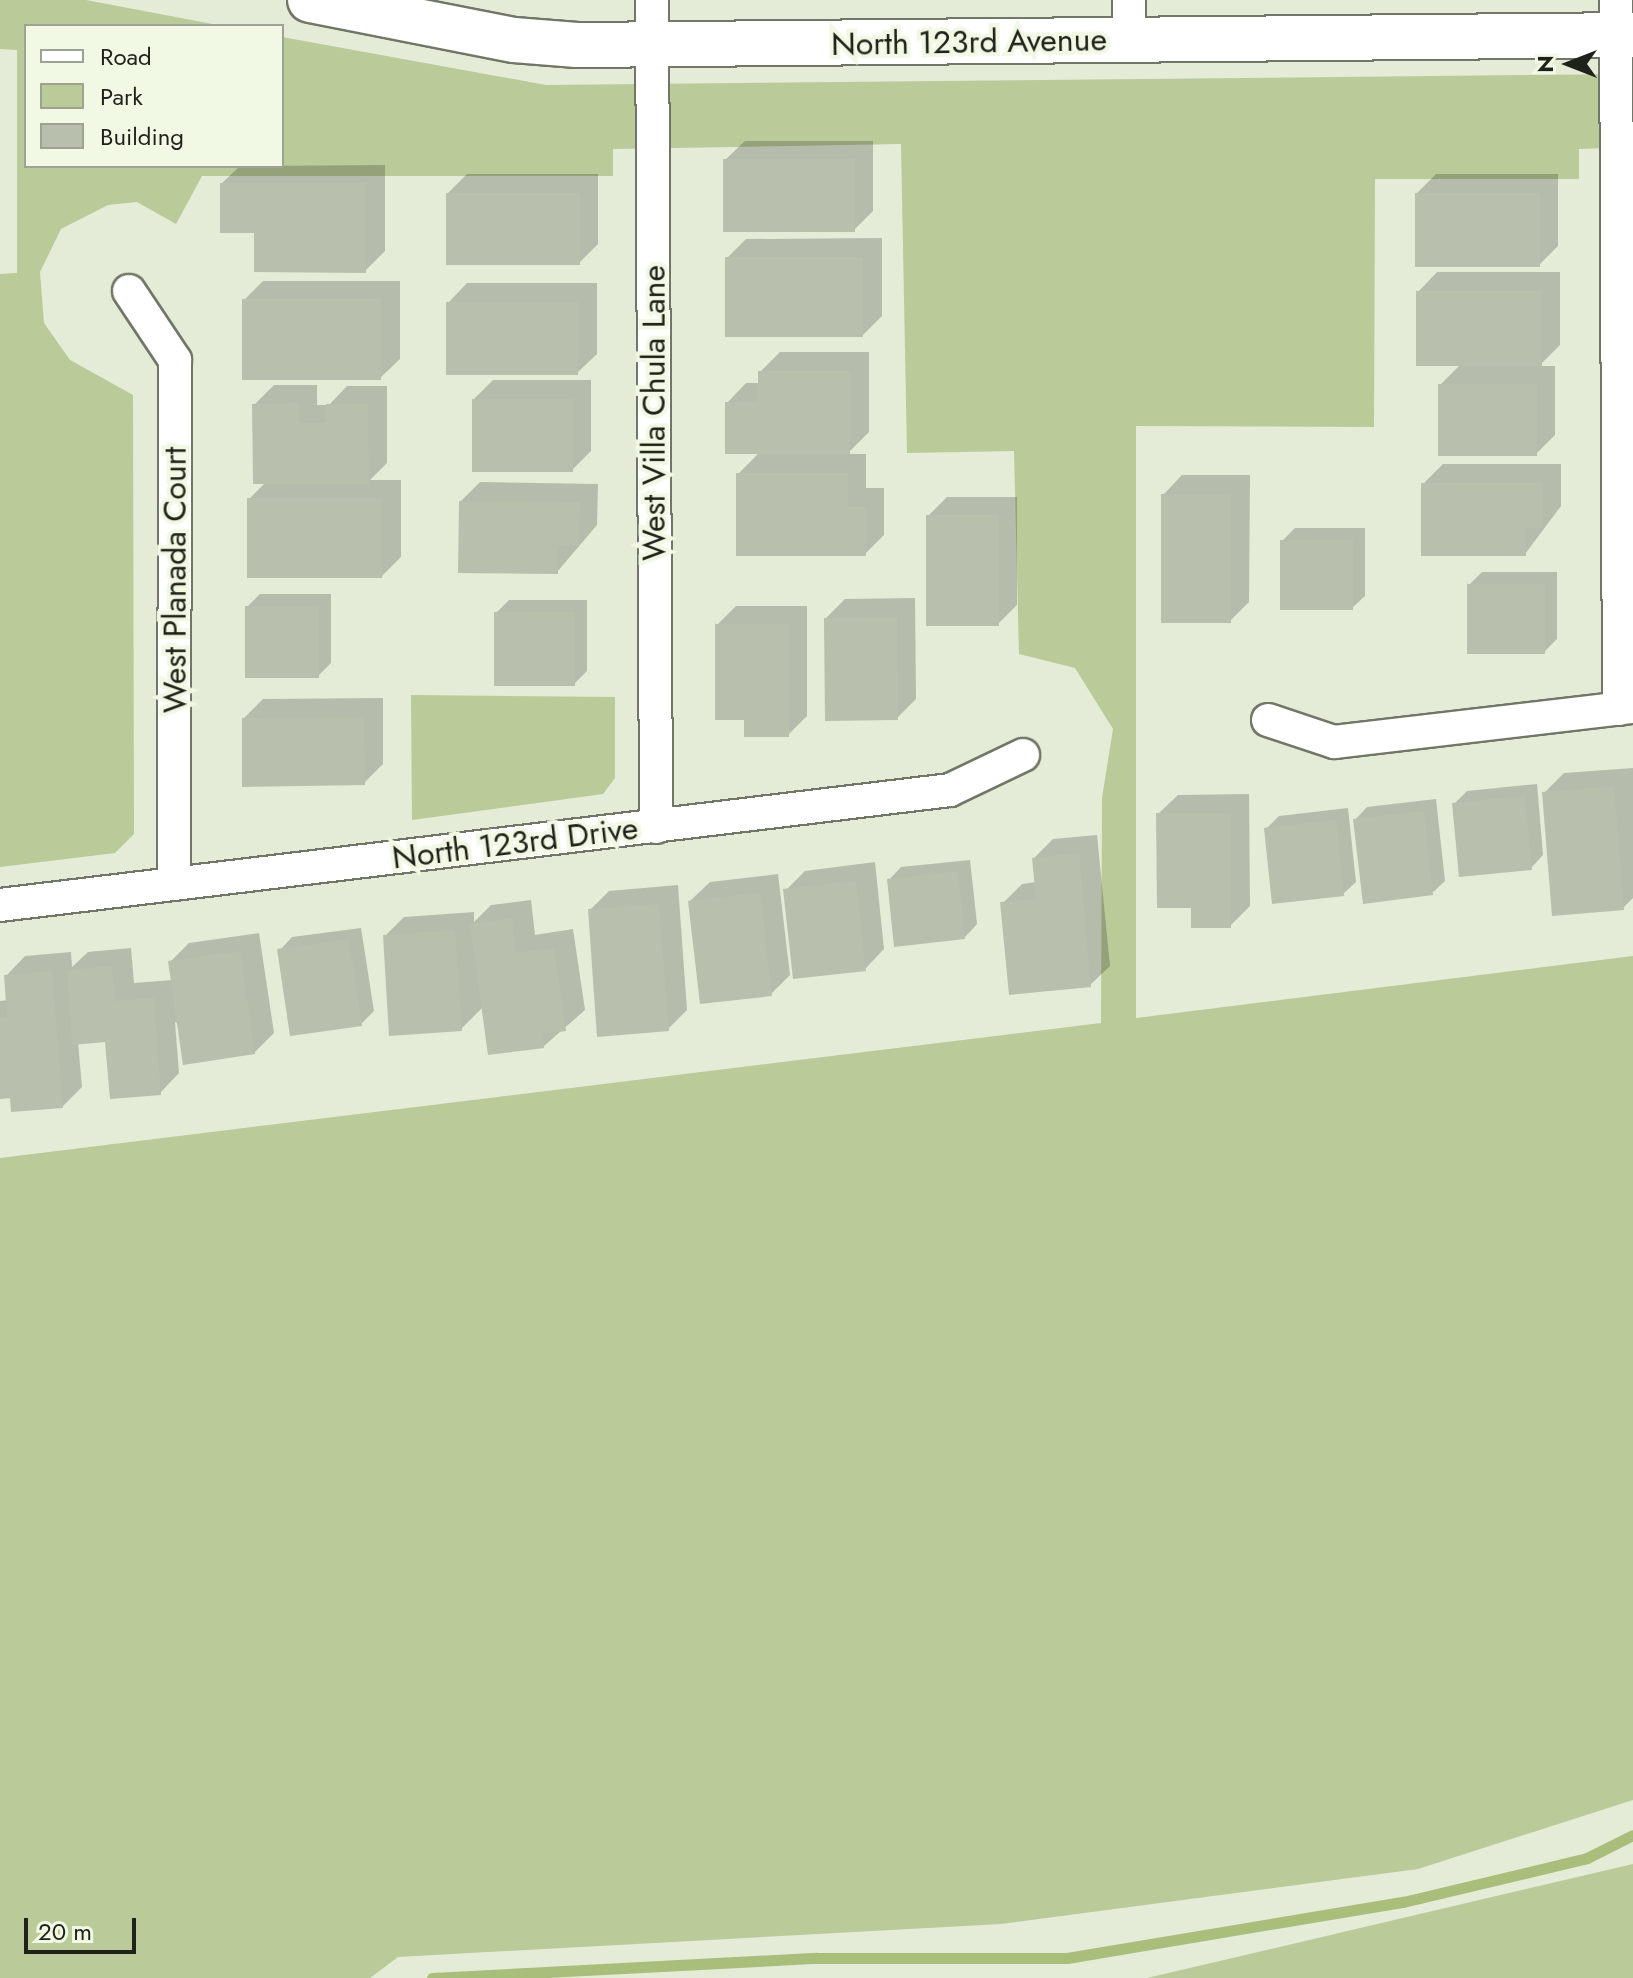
<!DOCTYPE html>
<html>
<head>
<meta charset="utf-8">
<style>
  body { margin:0 }
  #map { position:relative; width:1633px; height:1978px; overflow:hidden; background:#e4ebd7; font-family:Jost,sans-serif }
  div>[style] { position:absolute }
  [style*='--x'] { left:calc(var(--x)*1px); top:calc(var(--y)*1px); width:calc(var(--w)*1px); rotate:calc(var(--a)*1deg) }
  .green>* { inset:0; background:#baca98 }
  .shadow>* { inset:0; background:#0003 }
  .stream>* { height:11px; margin:-5.5px; padding:0 5.5px; transform-origin:5.5px; border-radius:5.5px; background:#a9be7a }
  .building>* { inset:0; background:#b8bfac }
  .roads { filter:drop-shadow(2px 0 #717766) drop-shadow(-2px 0 #717766) drop-shadow(0 2px #717766) drop-shadow(0 -2px #717766) }
  .street>* { height:32px; margin:-16px; padding:0 16px; transform-origin:16px; border-radius:16px; background:#fff }
  .secondary>* { height:44px; margin:-22px; padding:0 22px; transform-origin:22px; border-radius:22px; background:#fff }
  span { translate:-50% -50%; white-space:nowrap; text-align:center; line-height:1.15; -webkit-text-stroke:8px #f1f8e4; paint-order:stroke }
  .street-label { font-size:32px; color:#1f221a }
  .legend { position:absolute; left:24px; top:24px; width:260px; height:144px; box-sizing:border-box; background:#f1f8e4; border:2px solid #9da293; margin:0; padding:10px 14px; list-style:none; font-size:24px; color:#1f221a }
  .legend li { display:flex; align-items:center; gap:16px; height:40px }
  .legend b { width:40px; border:2px solid #9da293 }
  .north { position:absolute; left:1529px; top:24px; width:80px; height:80px; -webkit-text-stroke:6px #f1f8e4; paint-order:stroke; rotate:270deg; font-size:22px; font-weight:700; line-height:32px; text-align:center; color:#1f221a }
  .north::after { content:''; display:block; margin:auto; width:28px; height:36px; background:#1f221a; clip-path:polygon(50% 0,100% 100%,50% 72%,0 100%) }
  .scale { position:absolute; left:24px; top:1918px; width:112px; height:36px; box-sizing:border-box; border:4px solid #1f221a; border-top:0; padding-left:10px; font-size:24px; line-height:28px; white-space:nowrap; color:#1f221a; -webkit-text-stroke:6px #f1f8e4; paint-order:stroke }
</style>
</head>
<body>
<div id="map">
  <div class="green">
    <div style="clip-path:polygon(0 0,86px 0,223px 26px,26px 26px,26px 166px,282px 166px,282px 37px,546px 85px,1633px 74px,1633px 147px,1579px 149px,1579px 179px,1375px 179px,1374px 427px,1136px 426px,1136px 1018px,1633px 956px,1633px 1800px,1418px 1869px,1001px 1924px,398px 1957px,370px 1978px,0 1978px,0 1158px,1101px 1023px,1102px 798px,1113px 729px,1075px 668px,1019px 654px,1014px 451px,907px 453px,901px 144px,613px 149px,613px 176px,202px 176px,176px 224px,137px 202px,108px 205px,61px 229px,40px 272px,44px 323px,70px 360px,133px 395px,134px 834px,115px 853px,0 867px,0 274px,17px 273px,17px 50px,0 49px)"></div>
    <div style="clip-path:polygon(411px 695px,615px 697px,615px 778px,603px 794px,412px 820px)"></div>
    <div style="clip-path:polygon(1633px 1864px,1633px 1978px,1147px 1978px)"></div>
  </div>
  <div class="shadow">
    <div style="clip-path:polygon(745px 141px,873px 141px,873px 211px,854px 230px,725px 160px)"></div>
    <div style="clip-path:polygon(385px 165px,385px 251px,365px 271px,256px 231px,222px 183px,240px 166px)"></div>
    <div style="clip-path:polygon(467px 174px,598px 174px,598px 244px,579px 263px,448px 193px)"></div>
    <div style="clip-path:polygon(1436px 174px,1558px 174px,1558px 246px,1539px 265px,1417px 193px)"></div>
    <div style="clip-path:polygon(882px 238px,882px 316px,863px 335px,727px 258px,746px 239px)"></div>
    <div style="clip-path:polygon(1437px 272px,1560px 272px,1560px 345px,1539px 366px,1555px 366px,1555px 435px,1536px 454px,1440px 385px,1461px 364px,1418px 292px)"></div>
    <div style="clip-path:polygon(263px 281px,400px 281px,400px 359px,380px 378px,244px 300px)"></div>
    <div style="clip-path:polygon(467px 283px,597px 283px,597px 354px,577px 373px,448px 303px)"></div>
    <div style="clip-path:polygon(780px 352px,869px 352px,869px 432px,847px 454px,866px 454px,866px 488px,884px 488px,884px 535px,865px 554px,738px 474px,760px 452px,727px 403px,746px 383px,760px 383px,760px 372px)"></div>
    <div style="clip-path:polygon(493px 380px,591px 380px,591px 451px,572px 470px,474px 399px)"></div>
    <div style="clip-path:polygon(274px 385px,317px 385px,317px 405px,329px 405px,347px 386px,387px 386px,387px 463px,370px 480px,401px 480px,401px 557px,382px 576px,249px 499px,266px 482px,254px 405px)"></div>
    <div style="clip-path:polygon(1443px 464px,1561px 464px,1561px 506px,1525px 554px,1423px 484px)"></div>
    <div style="clip-path:polygon(1182px 475px,1250px 475px,1249px 602px,1230px 621px,1163px 495px)"></div>
    <div style="clip-path:polygon(480px 482px,598px 484px,597px 525px,557px 572px,461px 501px)"></div>
    <div style="clip-path:polygon(947px 497px,1017px 497px,1017px 605px,998px 624px,928px 516px)"></div>
    <div style="clip-path:polygon(1295px 528px,1365px 528px,1365px 596px,1352px 608px,1282px 541px)"></div>
    <div style="clip-path:polygon(1482px 572px,1557px 572px,1557px 639px,1544px 652px,1469px 585px)"></div>
    <div style="clip-path:polygon(260px 594px,331px 594px,331px 663px,318px 676px,247px 607px)"></div>
    <div style="clip-path:polygon(915px 598px,916px 699px,897px 718px,826px 618px,845px 599px)"></div>
    <div style="clip-path:polygon(509px 600px,587px 600px,587px 671px,574px 684px,496px 613px)"></div>
    <div style="clip-path:polygon(736px 606px,807px 606px,807px 716px,788px 735px,746px 718px,717px 625px)"></div>
    <div style="clip-path:polygon(383px 698px,383px 764px,364px 783px,244px 718px,263px 699px)"></div>
    <div style="clip-path:polygon(1633px 768px,1633px 898px,1623px 908px,1544px 793px,1564px 773px)"></div>
    <div style="clip-path:polygon(1537px 784px,1543px 855px,1531px 868px,1454px 804px,1467px 791px)"></div>
    <div style="clip-path:polygon(1249px 794px,1250px 906px,1230px 926px,1193px 906px,1158px 814px,1178px 795px)"></div>
    <div style="clip-path:polygon(1436px 799px,1445px 881px,1432px 893px,1355px 820px,1367px 807px)"></div>
    <div style="clip-path:polygon(1348px 808px,1356px 882px,1343px 894px,1266px 829px,1279px 816px)"></div>
    <div style="clip-path:polygon(1097px 835px,1110px 966px,1090px 985px,1003px 903px,1022px 884px,1036px 882px,1034px 858px,1053px 839px)"></div>
    <div style="clip-path:polygon(970px 860px,977px 924px,965px 937px,889px 880px,901px 867px)"></div>
    <div style="clip-path:polygon(875px 862px,884px 949px,865px 969px,786px 890px,805px 871px)"></div>
    <div style="clip-path:polygon(778px 874px,790px 975px,771px 994px,690px 901px,710px 882px)"></div>
    <div style="clip-path:polygon(678px 885px,687px 1010px,668px 1029px,590px 910px,609px 891px)"></div>
    <div style="clip-path:polygon(531px 900px,535px 935px,573px 929px,585px 1010px,544px 1046px,483px 1007px,461px 1029px,385px 936px,404px 917px,474px 912px,474px 922px,491px 905px)"></div>
    <div style="clip-path:polygon(361px 928px,374px 1011px,361px 1024px,280px 950px,292px 937px)"></div>
    <div style="clip-path:polygon(259px 933px,274px 1033px,255px 1052px,175px 1022px,179px 1073px,160px 1093px,107px 1040px,78px 1042px,82px 1087px,63px 1106px,0 1097px,0 1001px,8px 1000px,6px 976px,25px 956px,71px 952px,72px 967px,88px 952px,131px 948px,134px 983px,173px 980px,170px 962px,189px 943px)"></div>
  </div>
  <div class="stream">
    <div style="--x:432;--y:1978;--w:385;--a:-3"></div>
    <div style="--x:816;--y:1958;--w:251;--a:0"></div>
    <div style="--x:1067;--y:1958;--w:341;--a:-9.5"></div>
    <div style="--x:1403;--y:1902;--w:189;--a:-13.4"></div>
    <div style="--x:1587;--y:1858;--w:51;--a:-26.6"></div>
  </div>
  <div class="building">
    <div style="clip-path:polygon(723px 159px,855px 159px,855px 232px,723px 232px)"></div>
    <div style="clip-path:polygon(220px 183px,366px 183px,366px 273px,254px 272px,254px 233px,220px 233px)"></div>
    <div style="clip-path:polygon(446px 193px,580px 193px,580px 265px,446px 265px)"></div>
    <div style="clip-path:polygon(1415px 193px,1540px 193px,1540px 267px,1415px 267px)"></div>
    <div style="clip-path:polygon(725px 257px,863px 257px,863px 337px,725px 337px)"></div>
    <div style="clip-path:polygon(1416px 291px,1542px 291px,1542px 366px,1416px 366px)"></div>
    <div style="clip-path:polygon(242px 299px,381px 299px,381px 380px,242px 380px)"></div>
    <div style="clip-path:polygon(446px 302px,578px 302px,578px 375px,446px 375px)"></div>
    <div style="clip-path:polygon(758px 371px,850px 371px,850px 454px,725px 454px,725px 402px,758px 402px)"></div>
    <div style="clip-path:polygon(1438px 384px,1537px 384px,1537px 456px,1438px 456px)"></div>
    <div style="clip-path:polygon(472px 399px,573px 399px,573px 472px,472px 472px)"></div>
    <div style="clip-path:polygon(299px 403px,299px 423px,326px 423px,326px 404px,368px 404px,369px 484px,253px 484px,252px 404px)"></div>
    <div style="clip-path:polygon(736px 473px,848px 473px,848px 507px,866px 507px,866px 556px,736px 556px)"></div>
    <div style="clip-path:polygon(1421px 483px,1543px 483px,1543px 528px,1526px 528px,1526px 556px,1421px 556px)"></div>
    <div style="clip-path:polygon(1161px 494px,1231px 494px,1231px 623px,1161px 623px)"></div>
    <div style="clip-path:polygon(247px 498px,382px 498px,382px 578px,247px 578px)"></div>
    <div style="clip-path:polygon(459px 501px,580px 502px,579px 546px,558px 546px,558px 574px,458px 573px)"></div>
    <div style="clip-path:polygon(926px 515px,999px 515px,999px 626px,926px 626px)"></div>
    <div style="clip-path:polygon(1280px 540px,1353px 540px,1353px 610px,1280px 610px)"></div>
    <div style="clip-path:polygon(1467px 584px,1545px 584px,1545px 654px,1467px 654px)"></div>
    <div style="clip-path:polygon(245px 606px,319px 606px,319px 678px,245px 678px)"></div>
    <div style="clip-path:polygon(494px 612px,575px 612px,575px 686px,494px 686px)"></div>
    <div style="clip-path:polygon(897px 617px,898px 720px,825px 721px,824px 618px)"></div>
    <div style="clip-path:polygon(715px 624px,789px 624px,789px 737px,744px 737px,744px 720px,715px 720px)"></div>
    <div style="clip-path:polygon(364px 717px,365px 785px,242px 787px,242px 718px)"></div>
    <div style="clip-path:polygon(1614px 786px,1624px 910px,1552px 916px,1542px 792px)"></div>
    <div style="clip-path:polygon(1525px 796px,1532px 870px,1459px 877px,1452px 803px)"></div>
    <div style="clip-path:polygon(1424px 811px,1433px 895px,1363px 904px,1353px 819px)"></div>
    <div style="clip-path:polygon(1156px 813px,1231px 813px,1231px 928px,1191px 928px,1191px 908px,1157px 908px)"></div>
    <div style="clip-path:polygon(1336px 820px,1344px 896px,1272px 904px,1264px 828px)"></div>
    <div style="clip-path:polygon(1079px 853px,1091px 987px,1009px 995px,1000px 902px,1036px 899px,1032px 858px)"></div>
    <div style="clip-path:polygon(958px 871px,965px 939px,894px 947px,887px 879px)"></div>
    <div style="clip-path:polygon(856px 881px,866px 971px,793px 979px,783px 889px)"></div>
    <div style="clip-path:polygon(760px 892px,772px 996px,700px 1004px,688px 901px)"></div>
    <div style="clip-path:polygon(659px 904px,669px 1031px,597px 1037px,588px 909px)"></div>
    <div style="clip-path:polygon(512px 918px,516px 953px,554px 948px,566px 1031px,543px 1034px,544px 1048px,488px 1055px,470px 924px)"></div>
    <div style="clip-path:polygon(455px 930px,462px 1031px,389px 1036px,383px 935px)"></div>
    <div style="clip-path:polygon(349px 939px,362px 1026px,290px 1036px,277px 949px)"></div>
    <div style="clip-path:polygon(240px 951px,255px 1054px,183px 1065px,168px 961px)"></div>
    <div style="clip-path:polygon(112px 966px,115px 1001px,154px 998px,161px 1095px,110px 1099px,105px 1042px,72px 1045px,67px 970px)"></div>
    <div style="clip-path:polygon(52px 971px,63px 1108px,11px 1112px,10px 1098px,0 1099px,0 1018px,7px 1017px,4px 975px)"></div>
  </div>
  <div class="roads">
    <div class="street">
      <div style="--x:652;--y:0;--w:827;--a:89.72"></div>
      <div style="--x:1129;--y:0;--w:40;--a:90"></div>
      <div style="--x:1616;--y:0;--w:709;--a:89.76"></div>
      <div style="--x:129;--y:291;--w:83;--a:56.3"></div>
      <div style="--x:175;--y:360;--w:524;--a:90.11"></div>
      <div style="--x:1268;--y:720;--w:70;--a:18.4"></div>
      <div style="--x:1334;--y:742;--w:301;--a:-6.7"></div>
      <div style="--x:0;--y:905;--w:957;--a:-6.9"></div>
      <div style="--x:950;--y:790;--w:81;--a:-25.6"></div>
    </div>
    <div class="secondary">
      <div style="--x:310;--y:0;--w:208;--a:11.1"></div>
      <div style="--x:514;--y:40;--w:63;--a:4.5"></div>
      <div style="--x:577;--y:45;--w:1056;--a:-0.54"></div>
    </div>
  </div>
  <div class="street-label">
    <span style="left:969px;top:42px;rotate:-1deg">North 123rd Avenue</span>
    <span style="left:654px;top:413px;rotate:-90deg">West Villa Chula Lane</span>
    <span style="left:175px;top:580px;rotate:-90deg">West Planada Court</span>
    <span style="left:515px;top:843px;rotate:-7deg">North 123rd Drive</span>
  </div>
  <ul class="legend">
  <li><b style="height:10px;background:#fff"></b>Road</li>
  <li><b style="height:22px;background:#baca98"></b>Park</li>
  <li><b style="height:22px;background:#b8bfac"></b>Building</li>
  </ul>
  <div class="north">N</div>
  <div class="scale">20 m</div>
</div>
</body>
</html>
